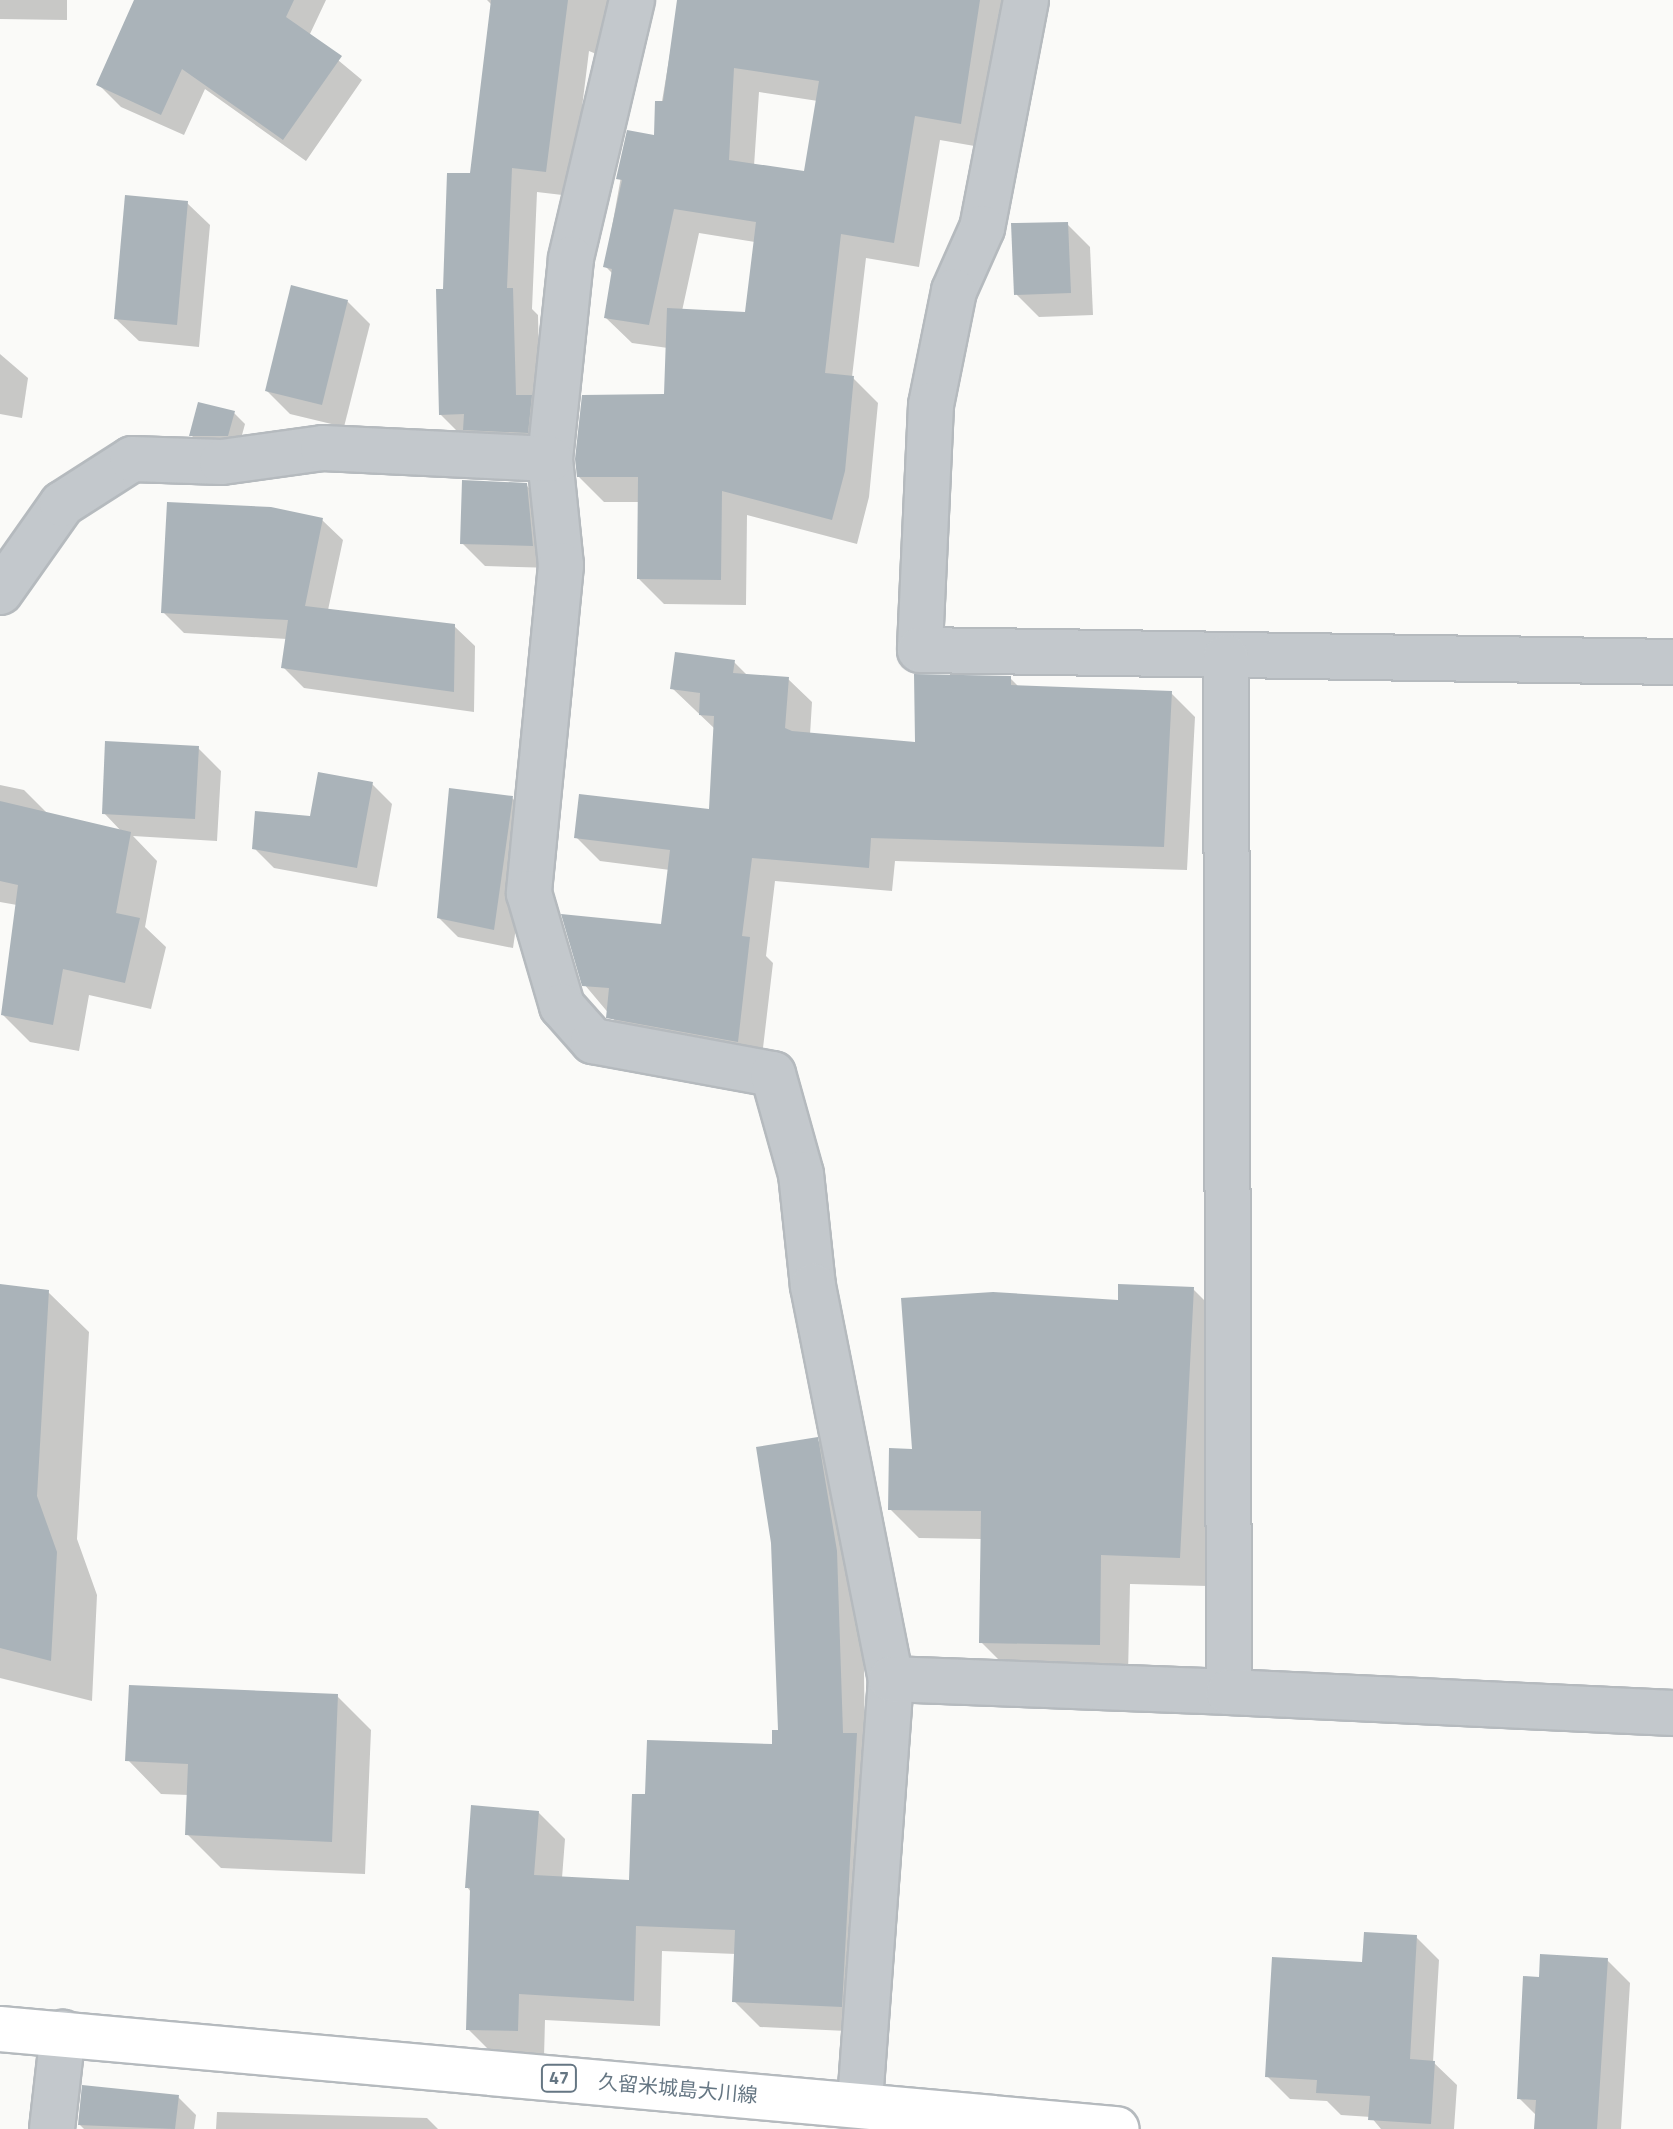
<!DOCTYPE html>
<html>
<head>
<meta charset="utf-8">
<style>
  body { margin:0 }
  #map { position:relative; width:1673px; height:2129px; overflow:hidden; background:#fafaf8; font-family:"Titillium Web","Noto Sans JP",sans-serif }
  div>[style] { position:absolute }
  [style*='--x'] { left:calc(var(--x)*1px); top:calc(var(--y)*1px); width:calc(var(--w)*1px); rotate:calc(var(--a)*1deg) }
  .shadow>* { inset:0; background:#0003 }
  .building>* { inset:0; background:#aab3b9 }
  .roads { filter:drop-shadow(2px 0 #b5babe) drop-shadow(-2px 0 #b5babe) drop-shadow(0 2px #b5babe) drop-shadow(0 -2px #b5babe) }
  .minor>* { height:44px; margin:-22px; padding:0 22px; transform-origin:22px; border-radius:22px; background:#c3c8cc }
  .major>* { height:44px; margin:-22px; padding:0 22px; transform-origin:22px; border-radius:22px; background:#fff }
  span { translate:-50% -50%; white-space:nowrap; text-align:center; line-height:1.15; -webkit-text-stroke:8px #fff; paint-order:stroke }
  .shield-label span { padding:2px 6px; background:#fff; border:2px solid; border-radius:6px; -webkit-text-stroke-width:0 }
  .shield-label { font-size:18px; color:#657683; font-weight:700 }
  .street-label { font-size:20px; color:#657683 }
</style>
</head>
<body>
<div id="map">
  <div class="shadow">
    <div style="clip-path:polygon(0 0,67px 0,67px 20px,0 19px)"></div>
    <div style="clip-path:polygon(153px 0,326px 0,309px 36px,362px 80px,306px 161px,205px 89px,184px 135px,121px 107px,98px 84px)"></div>
    <div style="clip-path:polygon(487px 0,629px 0,606px 58px,589px 51px,571px 196px,537px 192px,532px 309px,538px 315px,540px 406px,552px 457px,466px 440px,440px 414px,445px 291px,471px 176px,493px 6px)"></div>
    <div style="clip-path:polygon(evenodd,679px 0,1023px 0,986px 148px,940px 140px,919px 267px,866px 258px,852px 377px,878px 403px,869px 497px,857px 544px,747px 515px,746px 605px,664px 604px,639px 579px,640px 502px,604px 502px,579px 477px,666px 396px,668px 348px,632px 343px,606px 318px,614px 275px,605px 266px,629px 132px,656px 137px,679px 0,759px 92px,818px 101px,806px 173px,754px 166px,759px 92px,679px 0,699px 233px,755px 242px,747px 314px,682px 311px,699px 233px)"></div>
    <div style="clip-path:polygon(187px 203px,210px 225px,199px 347px,139px 341px,116px 319px)"></div>
    <div style="clip-path:polygon(1067px 224px,1090px 247px,1093px 315px,1039px 317px,1016px 294px)"></div>
    <div style="clip-path:polygon(347px 301px,370px 324px,344px 427px,290px 414px,267px 391px)"></div>
    <div style="clip-path:polygon(0 354px,28px 378px,22px 418px,0 414px)"></div>
    <div style="clip-path:polygon(234px 413px,245px 424px,239px 446px,202px 446px,191px 435px)"></div>
    <div style="clip-path:polygon(526px 485px,549px 508px,555px 568px,485px 566px,462px 543px)"></div>
    <div style="clip-path:polygon(322px 520px,343px 540px,328px 610px,454px 626px,475px 646px,474px 712px,304px 688px,283px 667px,287px 639px,184px 633px,163px 612px)"></div>
    <div style="clip-path:polygon(734px 662px,748px 676px,788px 679px,812px 702px,810px 735px,917px 744px,1010px 678px,1019px 687px,1171px 693px,1195px 717px,1187px 870px,895px 861px,892px 891px,775px 881px,766px 956px,773px 963px,761px 1065px,632px 1041px,584px 984px,663px 926px,670px 870px,600px 861px,576px 837px,711px 811px,715px 729px,672px 688px)"></div>
    <div style="clip-path:polygon(198px 748px,221px 771px,217px 841px,133px 836px,157px 861px,145px 927px,166px 947px,151px 1009px,89px 995px,79px 1051px,30px 1042px,3px 1015px,17px 905px,0 902px,0 785px,24px 790px,49px 815px,123px 833px,104px 813px)"></div>
    <div style="clip-path:polygon(372px 784px,392px 804px,377px 887px,274px 868px,254px 848px)"></div>
    <div style="clip-path:polygon(451px 790px,512px 798px,532px 818px,513px 948px,458px 937px,439px 918px)"></div>
    <div style="clip-path:polygon(0 1286px,48px 1292px,89px 1332px,77px 1539px,97px 1595px,92px 1701px,0 1678px)"></div>
    <div style="clip-path:polygon(1193px 1289px,1222px 1318px,1208px 1586px,1130px 1584px,1128px 1674px,1010px 1671px,981px 1642px,982px 1539px,919px 1538px,890px 1509px,914px 1451px,1120px 1302px)"></div>
    <div style="clip-path:polygon(817px 1440px,843px 1466px,863px 1579px,868px 2032px,760px 2027px,734px 2001px,736px 1954px,662px 1951px,660px 2026px,545px 2020px,544px 2057px,495px 2056px,468px 2029px,471px 1892px,467px 1887px,538px 1812px,565px 1839px,562px 1878px,631px 1882px,647px 1796px,774px 1746px,780px 1732px)"></div>
    <div style="clip-path:polygon(337px 1696px,371px 1730px,365px 1874px,221px 1868px,187px 1834px,189px 1795px,161px 1794px,128px 1760px)"></div>
    <div style="clip-path:polygon(1416px 1937px,1439px 1960px,1433px 2062px,1457px 2085px,1454px 2129px,1381px 2129px,1371px 2117px,1341px 2115px,1327px 2101px,1290px 2099px,1267px 2076px,1364px 1965px)"></div>
    <div style="clip-path:polygon(1607px 1960px,1630px 1983px,1621px 2129px,1536px 2129px,1537px 2116px,1519px 2098px,1540px 1979px)"></div>
    <div style="clip-path:polygon(178px 2097px,196px 2115px,194px 2129px,84px 2129px,80px 2125px)"></div>
    <div style="clip-path:polygon(217px 2112px,427px 2118px,438px 2129px,216px 2129px)"></div>
  </div>
  <div class="building">
    <div style="clip-path:polygon(134px 0,294px 0,286px 17px,342px 56px,283px 140px,182px 69px,161px 115px,96px 85px)"></div>
    <div style="clip-path:polygon(491px 0,568px 0,546px 172px,512px 168px,507px 288px,513px 288px,516px 395px,532px 395px,528px 433px,463px 430px,464px 414px,439px 415px,436px 289px,443px 289px,447px 173px,470px 173px)"></div>
    <div style="clip-path:polygon(evenodd,677px 0,980px 0,961px 124px,915px 116px,894px 243px,841px 234px,825px 373px,854px 376px,845px 471px,832px 520px,722px 491px,721px 580px,637px 579px,638px 477px,577px 477px,575px 459px,582px 395px,664px 394px,667px 308px,745px 312px,756px 222px,674px 209px,649px 325px,604px 318px,612px 269px,603px 267px,622px 180px,616px 179px,627px 130px,654px 135px,655px 101px,663px 101px,677px 0,734px 68px,819px 81px,804px 171px,729px 160px,734px 68px)"></div>
    <div style="clip-path:polygon(125px 195px,188px 201px,177px 325px,114px 319px)"></div>
    <div style="clip-path:polygon(1068px 222px,1071px 293px,1014px 295px,1011px 223px)"></div>
    <div style="clip-path:polygon(291px 285px,348px 300px,322px 405px,265px 391px)"></div>
    <div style="clip-path:polygon(198px 402px,235px 411px,228px 436px,189px 436px)"></div>
    <div style="clip-path:polygon(462px 480px,527px 483px,533px 546px,460px 544px)"></div>
    <div style="clip-path:polygon(167px 502px,271px 507px,323px 518px,305px 606px,455px 624px,454px 692px,281px 668px,288px 620px,161px 613px)"></div>
    <div style="clip-path:polygon(675px 652px,735px 660px,733px 673px,789px 677px,785px 728px,792px 731px,915px 742px,914px 674px,1011px 676px,1011px 685px,1172px 691px,1164px 847px,871px 838px,869px 868px,752px 858px,742px 936px,750px 937px,738px 1042px,606px 1018px,609px 988px,582px 986px,561px 914px,661px 924px,670px 850px,574px 838px,579px 794px,709px 809px,714px 716px,699px 715px,700px 693px,670px 689px)"></div>
    <div style="clip-path:polygon(105px 741px,199px 746px,195px 819px,102px 814px)"></div>
    <div style="clip-path:polygon(318px 772px,373px 782px,357px 868px,252px 849px,255px 811px,310px 816px)"></div>
    <div style="clip-path:polygon(449px 788px,513px 796px,494px 930px,437px 918px)"></div>
    <div style="clip-path:polygon(0 801px,131px 832px,116px 913px,140px 918px,125px 983px,63px 969px,53px 1025px,1px 1015px,18px 885px,0 881px)"></div>
    <div style="clip-path:polygon(0 1284px,49px 1290px,37px 1496px,57px 1552px,51px 1661px,0 1648px)"></div>
    <div style="clip-path:polygon(1118px 1284px,1194px 1287px,1180px 1558px,1101px 1555px,1100px 1645px,979px 1643px,981px 1511px,888px 1510px,889px 1448px,912px 1449px,901px 1298px,993px 1292px,1118px 1300px)"></div>
    <div style="clip-path:polygon(818px 1437px,837px 1551px,843px 1733px,857px 1733px,842px 2007px,732px 2002px,735px 1930px,636px 1926px,634px 2001px,519px 1994px,518px 2031px,466px 2030px,470px 1888px,465px 1888px,471px 1805px,539px 1811px,534px 1875px,629px 1880px,632px 1794px,645px 1794px,647px 1740px,772px 1744px,772px 1730px,778px 1730px,771px 1543px,756px 1447px)"></div>
    <div style="clip-path:polygon(129px 1685px,338px 1694px,332px 1842px,185px 1835px,188px 1764px,125px 1761px)"></div>
    <div style="clip-path:polygon(1364px 1932px,1417px 1935px,1410px 2059px,1435px 2061px,1431px 2124px,1368px 2120px,1370px 2096px,1316px 2093px,1317px 2080px,1265px 2077px,1272px 1957px,1362px 1962px)"></div>
    <div style="clip-path:polygon(1540px 1954px,1608px 1958px,1597px 2129px,1534px 2129px,1536px 2100px,1517px 2099px,1523px 1976px,1539px 1977px)"></div>
    <div style="clip-path:polygon(82px 2085px,179px 2095px,175px 2129px,78px 2125px)"></div>
  </div>
  <div class="roads">
    <div class="minor">
      <div style="--x:632;--y:0;--w:266;--a:103.3"></div>
      <div style="--x:571;--y:259;--w:201;--a:96"></div>
      <div style="--x:550;--y:459;--w:107;--a:84.1"></div>
      <div style="--x:561;--y:565;--w:330;--a:95.6"></div>
      <div style="--x:529;--y:893;--w:118;--a:73.7"></div>
      <div style="--x:562;--y:1006;--w:47;--a:48.5"></div>
      <div style="--x:593;--y:1041;--w:183;--a:10.4"></div>
      <div style="--x:773;--y:1074;--w:104;--a:74.4"></div>
      <div style="--x:801;--y:1174;--w:113;--a:83.9"></div>
      <div style="--x:813;--y:1286;--w:401;--a:78.8"></div>
      <div style="--x:891;--y:1679;--w:427;--a:94.2"></div>
      <div style="--x:1026;--y:0;--w:232;--a:100.9"></div>
      <div style="--x:982;--y:228;--w:69;--a:114"></div>
      <div style="--x:954;--y:291;--w:116;--a:101.4"></div>
      <div style="--x:931;--y:405;--w:245;--a:92.6"></div>
      <div style="--x:920;--y:650;--w:753;--a:0.91"></div>
      <div style="--x:0;--y:592;--w:108;--a:-54.8"></div>
      <div style="--x:62;--y:504;--w:83;--a:-32.7"></div>
      <div style="--x:132;--y:459;--w:90;--a:1.9"></div>
      <div style="--x:222;--y:462;--w:102;--a:-7.9"></div>
      <div style="--x:323;--y:448;--w:227;--a:2.8"></div>
      <div style="--x:891;--y:1679;--w:338;--a:2.2"></div>
      <div style="--x:1229;--y:1692;--w:1035;--a:-90.17"></div>
      <div style="--x:1229;--y:1692;--w:444;--a:2.7"></div>
      <div style="--x:52;--y:2129;--w:97;--a:-83.5"></div>
    </div>
    <div class="major">
      <div style="--x:0;--y:2029;--w:1121;--a:5.12"></div>
    </div>
  </div>
  <div class="shield-label">
    <span style="left:559px;top:2078px">47</span>
  </div>
  <div class="street-label">
    <span style="left:678px;top:2088px;rotate:5deg">久留米城島大川線</span>
  </div>
</div>
</body>
</html>
